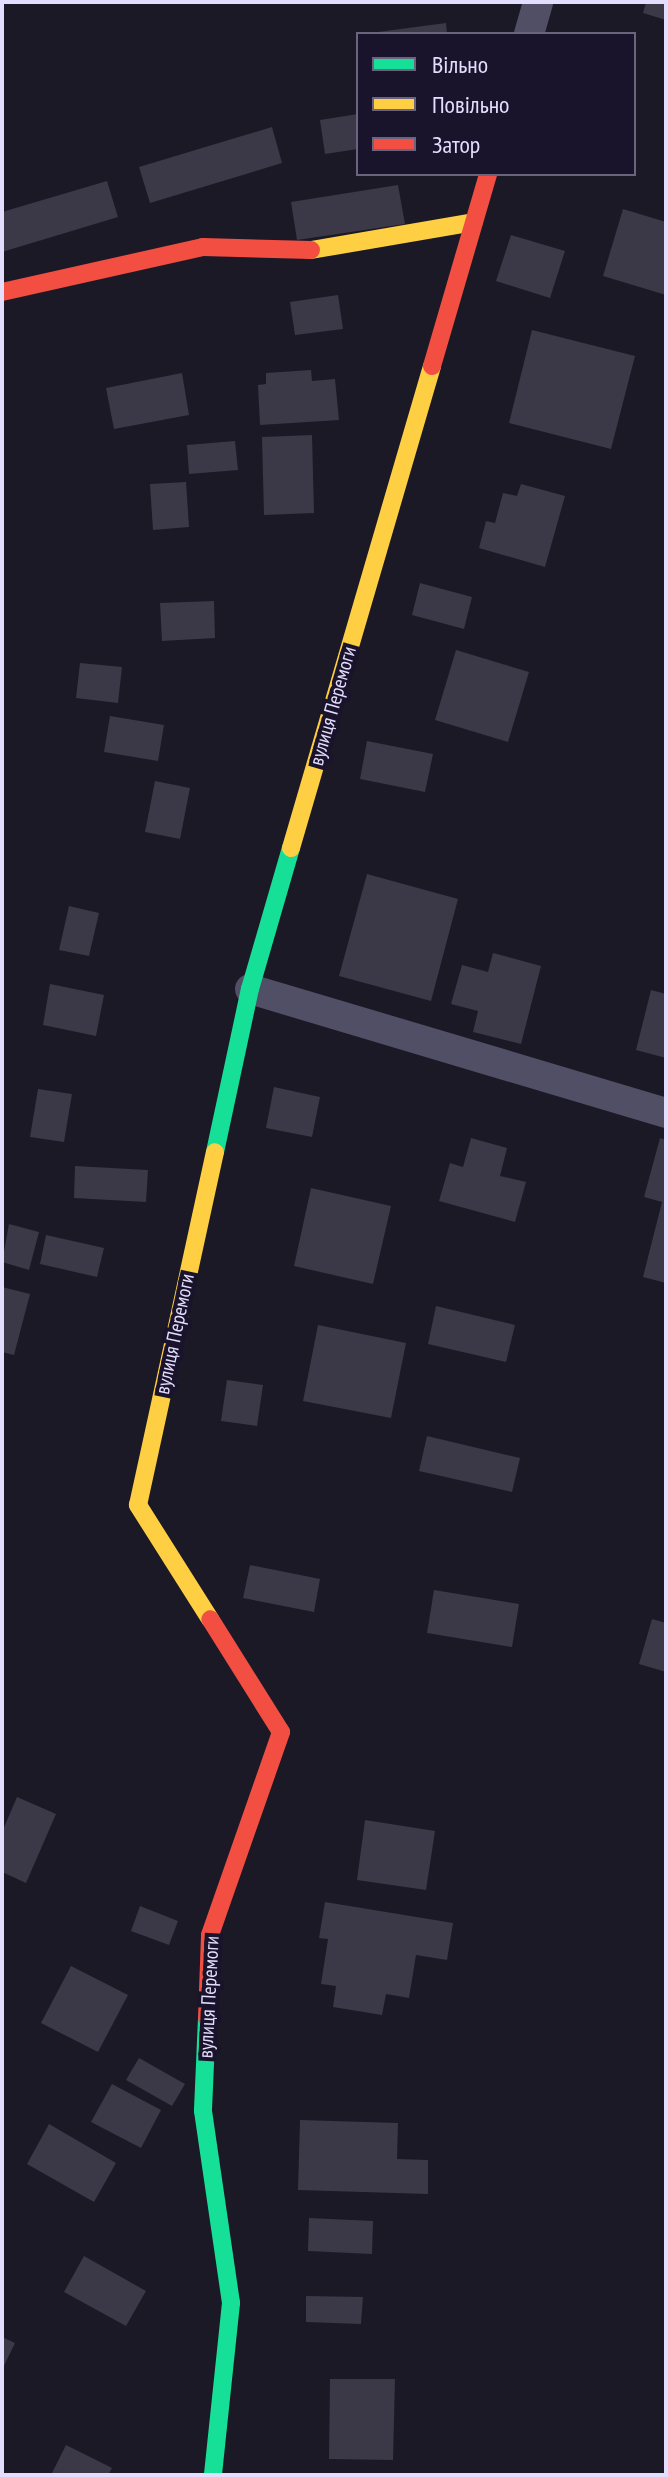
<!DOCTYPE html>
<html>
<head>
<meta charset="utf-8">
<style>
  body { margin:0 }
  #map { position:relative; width:668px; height:2477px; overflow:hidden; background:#1c1926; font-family:"PT Sans Narrow",sans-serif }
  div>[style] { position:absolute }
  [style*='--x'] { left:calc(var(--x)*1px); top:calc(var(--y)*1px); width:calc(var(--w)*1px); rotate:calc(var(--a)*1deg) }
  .building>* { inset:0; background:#3b3847 }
  .street>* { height:30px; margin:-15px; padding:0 15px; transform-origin:15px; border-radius:15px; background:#514f66 }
  .fast>* { height:18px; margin:-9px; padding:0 9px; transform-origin:9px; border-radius:9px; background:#16e098 }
  .slow>* { height:18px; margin:-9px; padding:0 9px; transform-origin:9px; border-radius:9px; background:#ffcf43 }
  .jam>* { height:18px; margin:-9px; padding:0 9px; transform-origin:9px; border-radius:9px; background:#f24e42 }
  span { translate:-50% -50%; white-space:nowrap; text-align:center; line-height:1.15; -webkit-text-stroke:8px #19132c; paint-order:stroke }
  .street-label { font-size:20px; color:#e4defe }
  .frame { position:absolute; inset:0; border:4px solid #e4defe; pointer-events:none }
  .legend { position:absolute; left:356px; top:32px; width:280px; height:144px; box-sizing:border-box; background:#19132c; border:2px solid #6a6480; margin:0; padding:10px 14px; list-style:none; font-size:24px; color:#e4defe }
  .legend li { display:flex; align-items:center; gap:16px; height:40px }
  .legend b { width:40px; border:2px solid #6a6480 }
</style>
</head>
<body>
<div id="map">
  <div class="building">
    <div style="clip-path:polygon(646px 2px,666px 2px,666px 20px,643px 13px)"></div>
    <div style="clip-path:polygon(446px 23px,447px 34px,378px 34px,378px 32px)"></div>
    <div style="clip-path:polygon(358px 114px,358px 149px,325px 154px,320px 120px)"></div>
    <div style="clip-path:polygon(272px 127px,282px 163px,150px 203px,139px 167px)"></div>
    <div style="clip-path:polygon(107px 181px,118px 217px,2px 252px,2px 212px)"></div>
    <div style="clip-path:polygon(398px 185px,405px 224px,297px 240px,291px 202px)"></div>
    <div style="clip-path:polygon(623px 209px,666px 222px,666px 295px,603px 276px)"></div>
    <div style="clip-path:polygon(511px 235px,565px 251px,550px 298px,496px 281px)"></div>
    <div style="clip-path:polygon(338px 295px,343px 329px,295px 335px,290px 302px)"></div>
    <div style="clip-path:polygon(532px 330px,635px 356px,611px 449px,509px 423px)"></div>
    <div style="clip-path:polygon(311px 370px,312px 381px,335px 379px,339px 420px,260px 425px,258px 385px,266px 384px,266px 373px)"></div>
    <div style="clip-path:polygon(182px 373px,189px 415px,114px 429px,106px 388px)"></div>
    <div style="clip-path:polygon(312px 435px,314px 513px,264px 515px,262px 437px)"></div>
    <div style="clip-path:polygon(235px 441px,238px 470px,189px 474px,187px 445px)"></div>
    <div style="clip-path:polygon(186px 482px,189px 527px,153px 530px,150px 484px)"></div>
    <div style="clip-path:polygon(521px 484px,565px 496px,545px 567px,479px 548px,486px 521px,495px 523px,503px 493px,517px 496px)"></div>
    <div style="clip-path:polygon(420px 583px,472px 597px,464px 629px,412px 615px)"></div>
    <div style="clip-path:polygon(214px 601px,215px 638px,162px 641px,160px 603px)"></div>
    <div style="clip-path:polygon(456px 650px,529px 672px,508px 742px,435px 720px)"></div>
    <div style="clip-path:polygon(80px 663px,122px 667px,118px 703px,76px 698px)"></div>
    <div style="clip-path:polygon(110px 716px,164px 725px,158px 761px,104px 752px)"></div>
    <div style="clip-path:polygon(367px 741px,433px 754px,425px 792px,360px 779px)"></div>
    <div style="clip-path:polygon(155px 781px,190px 788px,180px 839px,145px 832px)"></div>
    <div style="clip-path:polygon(367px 874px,458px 899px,431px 1001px,339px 976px)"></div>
    <div style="clip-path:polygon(69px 906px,99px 913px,89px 956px,59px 950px)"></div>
    <div style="clip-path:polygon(493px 953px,541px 966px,521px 1044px,473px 1032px,478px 1011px,451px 1004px,462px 965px,488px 972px)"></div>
    <div style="clip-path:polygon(50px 984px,104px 995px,96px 1036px,43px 1025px)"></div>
    <div style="clip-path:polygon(651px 990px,666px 994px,666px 1058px,636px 1050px)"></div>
    <div style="clip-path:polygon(274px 1087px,320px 1097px,312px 1137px,266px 1128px)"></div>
    <div style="clip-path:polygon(38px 1089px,72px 1094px,64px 1142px,30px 1137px)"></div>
    <div style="clip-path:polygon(471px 1138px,507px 1148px,500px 1176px,526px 1182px,515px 1222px,439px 1201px,450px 1163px,463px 1167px)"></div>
    <div style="clip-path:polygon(660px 1138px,666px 1140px,666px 1283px,643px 1277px,662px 1202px,644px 1197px)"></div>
    <div style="clip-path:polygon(75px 1166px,148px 1170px,146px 1202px,74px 1198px)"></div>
    <div style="clip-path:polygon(311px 1188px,391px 1206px,373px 1284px,294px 1266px)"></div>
    <div style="clip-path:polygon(9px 1224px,39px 1232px,29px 1270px,2px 1262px)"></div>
    <div style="clip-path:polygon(46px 1235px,104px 1248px,97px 1277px,40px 1264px)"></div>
    <div style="clip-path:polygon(2px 1287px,30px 1294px,14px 1355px,2px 1352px)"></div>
    <div style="clip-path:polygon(436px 1306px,515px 1325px,506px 1362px,428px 1344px)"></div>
    <div style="clip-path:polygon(318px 1325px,406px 1343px,391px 1418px,303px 1401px)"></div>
    <div style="clip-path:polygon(227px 1380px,263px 1385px,257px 1426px,221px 1421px)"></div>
    <div style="clip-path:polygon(427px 1436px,520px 1458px,512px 1492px,419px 1471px)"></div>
    <div style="clip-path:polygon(250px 1565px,320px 1579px,314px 1612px,243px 1598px)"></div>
    <div style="clip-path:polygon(434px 1590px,519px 1604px,512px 1647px,427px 1633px)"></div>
    <div style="clip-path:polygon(652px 1619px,666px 1623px,666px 1672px,639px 1664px)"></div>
    <div style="clip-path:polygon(17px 1797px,56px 1814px,26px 1883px,2px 1872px,2px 1832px)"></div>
    <div style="clip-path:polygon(365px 1820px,435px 1831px,426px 1890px,357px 1880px)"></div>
    <div style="clip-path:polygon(325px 1902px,453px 1923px,447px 1960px,416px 1955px,409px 1998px,386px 1994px,382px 2015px,333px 2007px,336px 1986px,321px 1984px,328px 1939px,319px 1938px)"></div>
    <div style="clip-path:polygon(140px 1906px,178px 1921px,169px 1945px,131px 1931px)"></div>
    <div style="clip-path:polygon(71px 1966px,128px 1995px,98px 2052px,41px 2023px)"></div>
    <div style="clip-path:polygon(139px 2058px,185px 2084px,172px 2106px,126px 2080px)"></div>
    <div style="clip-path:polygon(112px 2084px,161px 2110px,141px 2148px,91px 2122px)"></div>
    <div style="clip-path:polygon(300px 2120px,398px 2123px,397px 2159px,428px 2160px,428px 2194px,298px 2190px)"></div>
    <div style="clip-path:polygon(49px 2124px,116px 2163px,94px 2202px,27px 2164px)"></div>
    <div style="clip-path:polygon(309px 2218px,373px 2221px,372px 2254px,308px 2251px)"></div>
    <div style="clip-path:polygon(84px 2256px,146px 2291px,126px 2326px,64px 2292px)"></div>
    <div style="clip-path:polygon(306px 2296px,363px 2297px,361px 2324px,306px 2322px)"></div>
    <div style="clip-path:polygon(2px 2337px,15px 2343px,2px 2370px)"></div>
    <div style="clip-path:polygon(330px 2379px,395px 2379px,393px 2460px,329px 2459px)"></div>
    <div style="clip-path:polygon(66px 2445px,112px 2468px,108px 2475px,51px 2475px)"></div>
  </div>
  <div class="street">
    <div style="--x:529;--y:34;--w:33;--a:-74"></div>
    <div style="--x:250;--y:989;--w:434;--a:16.6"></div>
  </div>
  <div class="fast">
    <div style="--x:215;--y:1152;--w:167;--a:-77.9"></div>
    <div style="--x:250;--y:989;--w:147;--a:-73.8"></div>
    <div style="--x:207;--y:2018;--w:93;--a:92.5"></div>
    <div style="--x:203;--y:2111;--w:194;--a:81.7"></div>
    <div style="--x:231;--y:2303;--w:173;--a:96"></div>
  </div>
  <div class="slow">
    <div style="--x:311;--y:250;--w:165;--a:-9.7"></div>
    <div style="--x:291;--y:848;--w:502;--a:-73.69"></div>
    <div style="--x:210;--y:1619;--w:135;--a:-122.3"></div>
    <div style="--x:138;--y:1505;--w:361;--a:-77.7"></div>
  </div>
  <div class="jam">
    <div style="--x:2;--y:292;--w:206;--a:-12.6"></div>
    <div style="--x:203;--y:247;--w:108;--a:1.6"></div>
    <div style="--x:432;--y:366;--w:200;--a:-73.7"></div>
    <div style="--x:207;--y:2018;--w:83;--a:-87.9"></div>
    <div style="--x:210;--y:1935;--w:215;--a:-70.7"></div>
    <div style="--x:281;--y:1732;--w:133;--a:-122.1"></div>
  </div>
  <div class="street-label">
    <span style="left:333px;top:706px;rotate:-74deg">вулиця Перемоги</span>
    <span style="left:175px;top:1334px;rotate:-78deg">вулиця Перемоги</span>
    <span style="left:209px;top:1997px;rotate:-87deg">вулиця Перемоги</span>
  </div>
  <div class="frame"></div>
  <ul class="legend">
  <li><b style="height:10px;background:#16e098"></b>Вільно</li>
  <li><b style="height:10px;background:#ffcf43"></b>Повільно</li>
  <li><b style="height:10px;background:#f24e42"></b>Затор</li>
  </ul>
</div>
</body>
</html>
